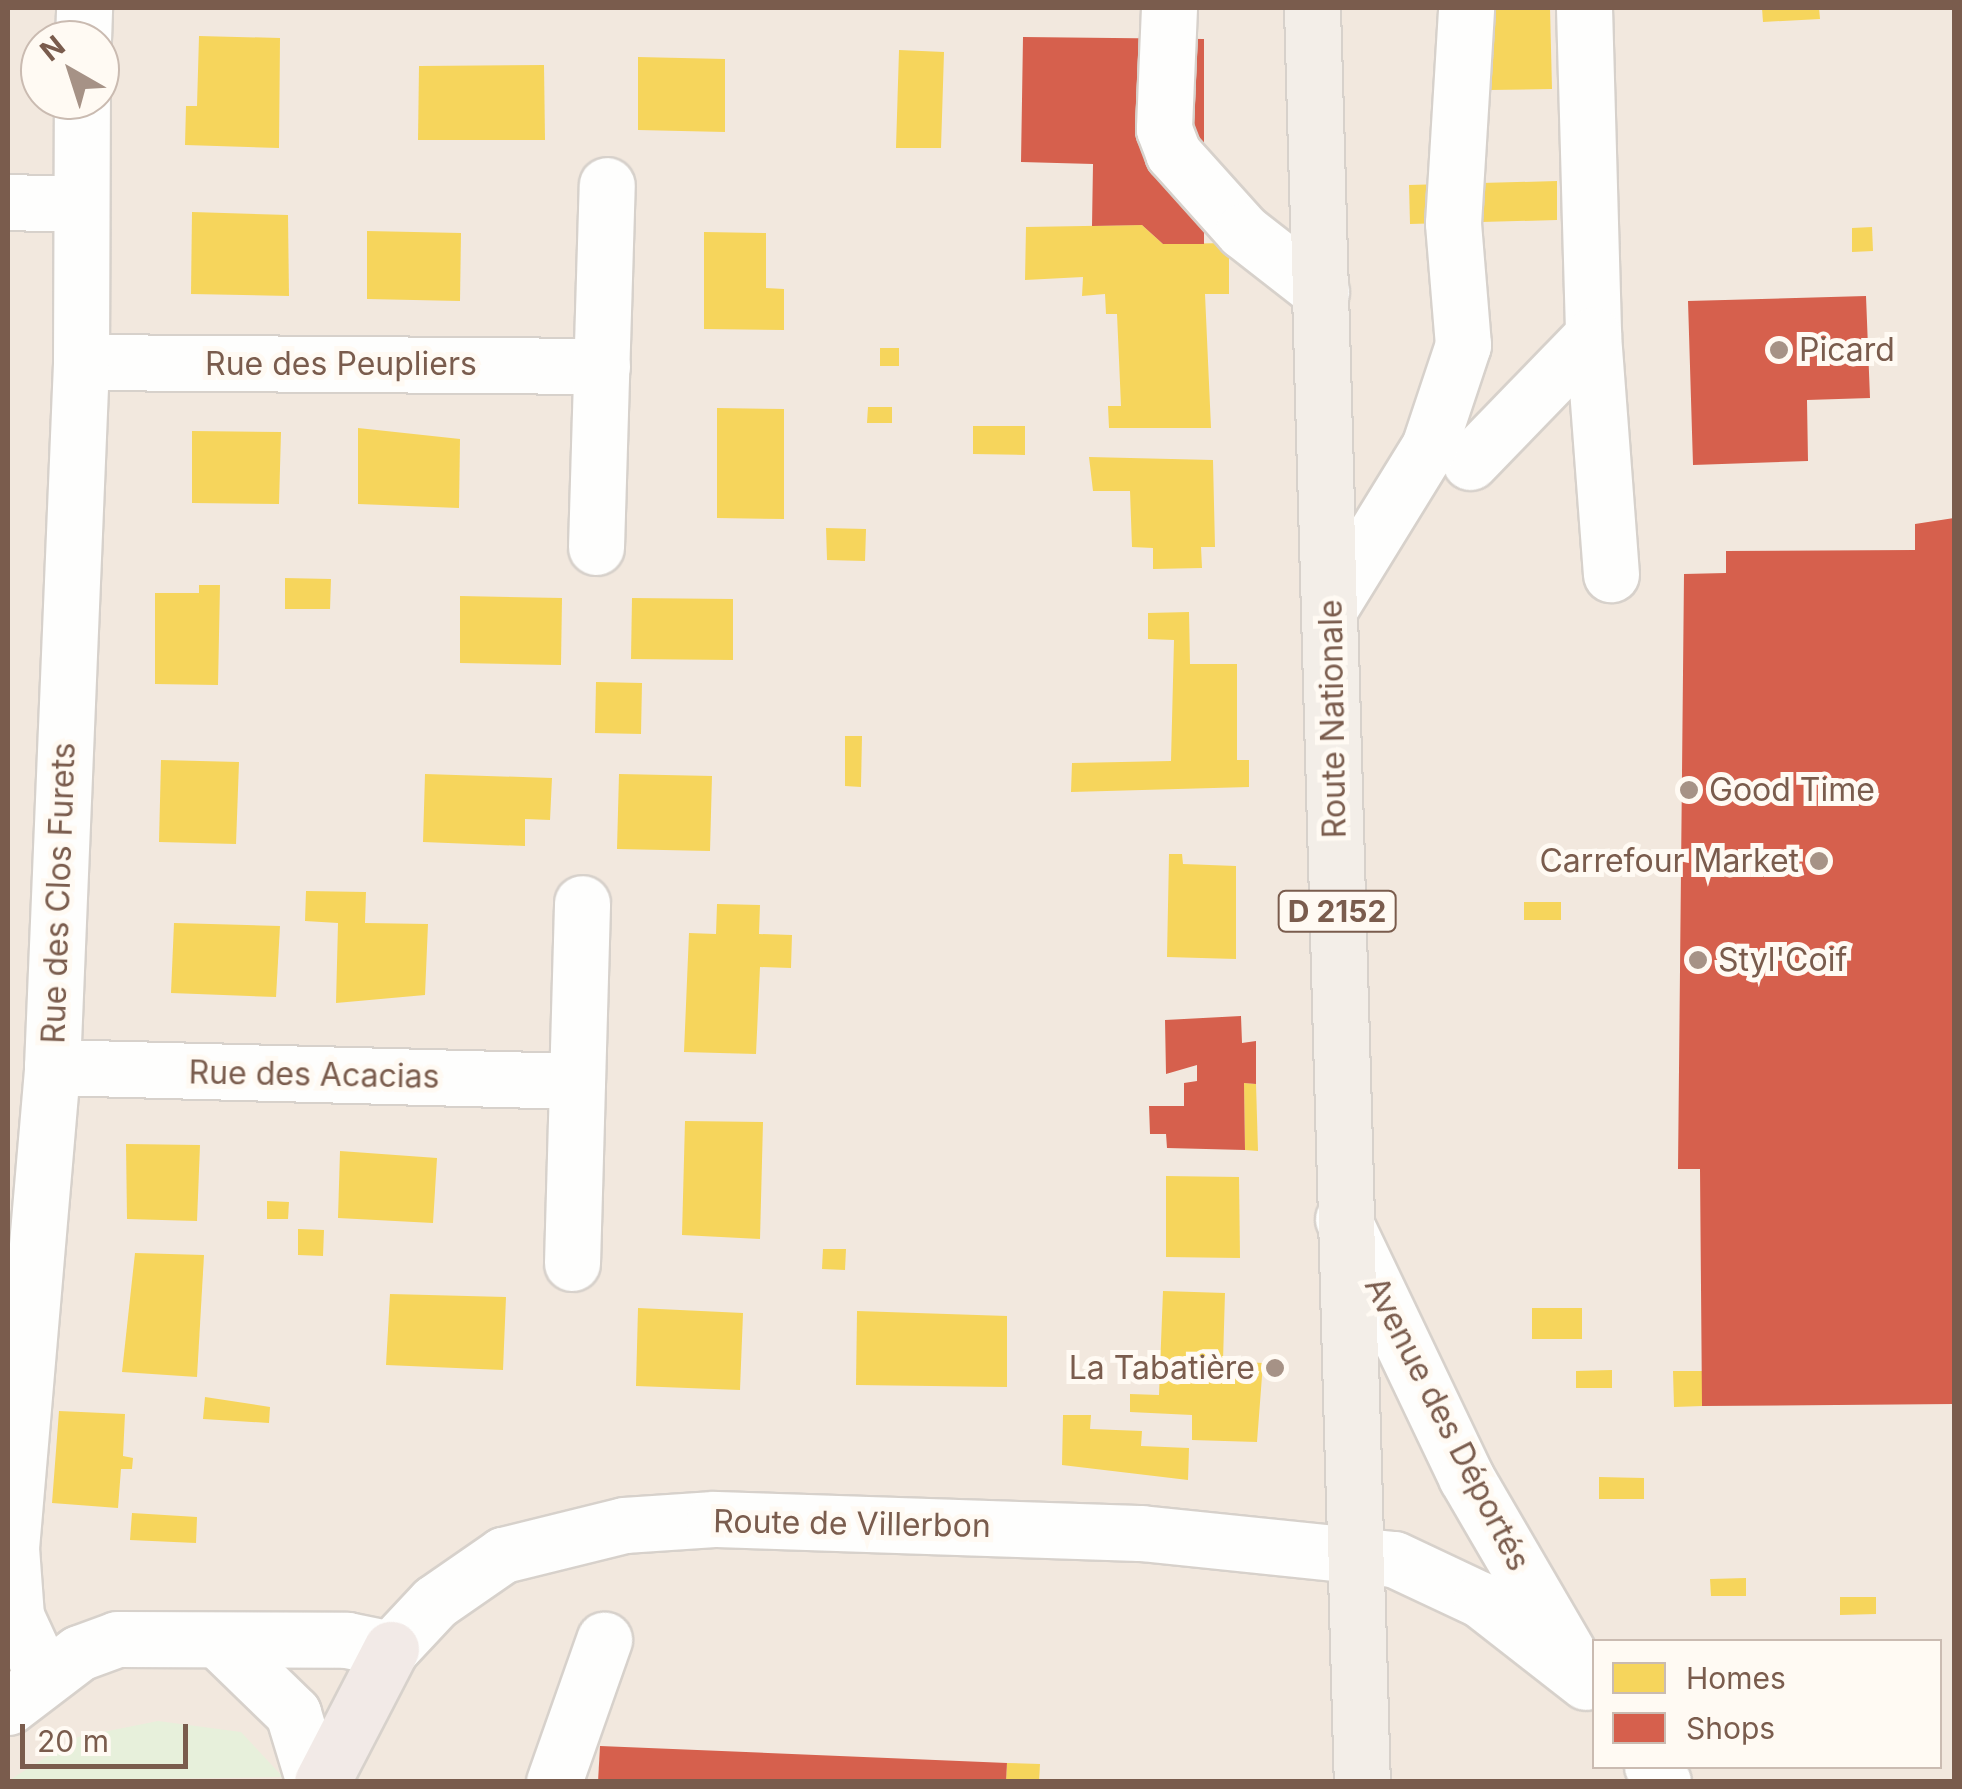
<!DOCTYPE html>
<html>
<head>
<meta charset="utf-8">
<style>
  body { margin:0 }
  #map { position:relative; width:1962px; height:1789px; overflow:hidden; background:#f9f5f0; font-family:Inter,sans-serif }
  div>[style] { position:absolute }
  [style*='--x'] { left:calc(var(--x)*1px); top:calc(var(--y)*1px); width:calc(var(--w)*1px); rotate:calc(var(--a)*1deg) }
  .residential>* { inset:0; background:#f2e8de }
  .green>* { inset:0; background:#e7f0db }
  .homes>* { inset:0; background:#f6d55c }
  .shops>* { inset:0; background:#d6604d }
  .roads { filter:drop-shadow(2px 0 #d7d1cb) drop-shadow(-2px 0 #d7d1cb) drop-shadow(0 2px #d7d1cb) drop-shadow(0 -2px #d7d1cb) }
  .minor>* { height:55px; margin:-27.5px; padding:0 27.5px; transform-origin:27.5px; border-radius:27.5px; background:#fefefd }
  .major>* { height:55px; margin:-27.5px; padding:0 27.5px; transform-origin:27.5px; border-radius:27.5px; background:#f3eee8 }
  .highway>* { height:55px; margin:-27.5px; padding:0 27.5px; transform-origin:27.5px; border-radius:27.5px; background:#f2eae7 }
  .dots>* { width:28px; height:28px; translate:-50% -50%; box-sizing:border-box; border:5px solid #fffaf3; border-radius:50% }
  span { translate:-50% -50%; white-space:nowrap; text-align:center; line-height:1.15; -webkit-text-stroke:10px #fffaf3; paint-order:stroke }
  .shield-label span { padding:2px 8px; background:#fffaf3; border:2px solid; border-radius:8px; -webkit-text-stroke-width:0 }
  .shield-label { font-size:30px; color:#7a5c4d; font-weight:700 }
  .poi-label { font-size:32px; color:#7a5c4d }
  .left { translate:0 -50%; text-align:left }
  .right { translate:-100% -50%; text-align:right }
  .street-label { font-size:32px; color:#7a5c4d }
  .frame { position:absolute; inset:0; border:10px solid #7a5c4d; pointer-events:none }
  .legend { position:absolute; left:1592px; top:1639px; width:350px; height:130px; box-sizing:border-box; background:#fffaf3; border:2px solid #cabbb1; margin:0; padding:12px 18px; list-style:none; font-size:30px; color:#7a5c4d }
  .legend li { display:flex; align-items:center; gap:20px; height:50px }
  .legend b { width:50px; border:2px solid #cabbb1 }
  .north { position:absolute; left:20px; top:20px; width:100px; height:100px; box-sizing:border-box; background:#fffaf3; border:2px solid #cabbb1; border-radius:50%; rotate:321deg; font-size:28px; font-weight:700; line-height:40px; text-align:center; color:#7a5c4d }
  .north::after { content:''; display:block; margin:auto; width:35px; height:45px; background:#a69286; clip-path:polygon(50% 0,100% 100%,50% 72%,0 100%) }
  .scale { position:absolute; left:20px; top:1724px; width:168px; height:45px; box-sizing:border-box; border:5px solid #7a5c4d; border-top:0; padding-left:12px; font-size:30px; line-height:35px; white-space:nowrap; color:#7a5c4d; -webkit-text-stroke:8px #fffaf3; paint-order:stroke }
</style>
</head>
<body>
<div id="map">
  <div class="residential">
    <div style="clip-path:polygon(evenodd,8px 8px,1954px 8px,1954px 1781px,8px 1781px,8px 8px,40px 40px,100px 40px,100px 100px,40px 100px,40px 40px,8px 8px,1594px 1642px,1940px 1642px,1940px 1766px,1594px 1766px,1594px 1642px)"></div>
  </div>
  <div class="green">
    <div style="clip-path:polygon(158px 1721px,241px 1732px,283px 1777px,8px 1781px,78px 1737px)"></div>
  </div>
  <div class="homes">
    <div style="clip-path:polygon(1487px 8px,1550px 8px,1552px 89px,1489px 90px)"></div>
    <div style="clip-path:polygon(1762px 8px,1819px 8px,1820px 19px,1763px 22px)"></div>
    <div style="clip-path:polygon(199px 36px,280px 38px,279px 148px,185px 145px,186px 106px,197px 106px)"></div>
    <div style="clip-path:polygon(899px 50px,944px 52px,941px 148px,896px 148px)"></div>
    <div style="clip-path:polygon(638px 57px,725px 59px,725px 132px,638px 130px)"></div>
    <div style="clip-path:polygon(544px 65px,545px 140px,418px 140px,419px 66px)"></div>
    <div style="clip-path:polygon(1557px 181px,1557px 220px,1410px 224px,1409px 185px)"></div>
    <div style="clip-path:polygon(192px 212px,288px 215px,289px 296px,191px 294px)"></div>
    <div style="clip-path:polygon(1142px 225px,1163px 244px,1229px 243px,1229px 294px,1205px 294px,1211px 428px,1109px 428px,1108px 406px,1121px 406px,1117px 314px,1106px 314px,1105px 294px,1082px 296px,1083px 277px,1025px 280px,1026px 227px)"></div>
    <div style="clip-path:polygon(1872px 227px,1873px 251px,1852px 252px,1852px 228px)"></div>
    <div style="clip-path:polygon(367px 231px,461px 233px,460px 301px,367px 299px)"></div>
    <div style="clip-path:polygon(704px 232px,766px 233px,766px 288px,784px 289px,784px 330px,704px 329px)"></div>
    <div style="clip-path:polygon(880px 348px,899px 348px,899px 366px,880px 366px)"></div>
    <div style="clip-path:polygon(868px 407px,892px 407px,892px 423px,867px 423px)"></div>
    <div style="clip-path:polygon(717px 408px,784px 409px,784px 519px,717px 518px)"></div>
    <div style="clip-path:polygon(973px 426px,1025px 426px,1025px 455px,973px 454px)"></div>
    <div style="clip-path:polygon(358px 428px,460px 439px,459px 508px,358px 504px)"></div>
    <div style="clip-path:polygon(192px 431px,281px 432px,279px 504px,192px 503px)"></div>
    <div style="clip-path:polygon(1089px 457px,1213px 460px,1215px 547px,1201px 547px,1202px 568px,1153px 569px,1153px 548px,1132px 547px,1130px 491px,1093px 491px)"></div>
    <div style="clip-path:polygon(826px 528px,866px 529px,865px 561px,827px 560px)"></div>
    <div style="clip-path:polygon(285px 578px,331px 579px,330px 609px,285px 609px)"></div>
    <div style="clip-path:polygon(199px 585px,220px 585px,218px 685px,155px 684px,155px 593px,199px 593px)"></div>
    <div style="clip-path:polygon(460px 596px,562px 598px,561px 665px,460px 663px)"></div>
    <div style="clip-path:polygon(632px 598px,733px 599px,733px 660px,631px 659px)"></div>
    <div style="clip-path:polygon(1189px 612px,1190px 664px,1237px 664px,1237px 760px,1249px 760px,1249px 787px,1071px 792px,1072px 763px,1171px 761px,1174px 640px,1148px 639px,1148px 613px)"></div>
    <div style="clip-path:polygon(596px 682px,642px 683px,641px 734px,595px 733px)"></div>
    <div style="clip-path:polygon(845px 736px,862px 736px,861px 787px,845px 786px)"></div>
    <div style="clip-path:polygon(161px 760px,239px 762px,236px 844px,159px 842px)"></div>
    <div style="clip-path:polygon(425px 774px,552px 778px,550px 820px,525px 819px,525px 846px,423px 842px)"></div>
    <div style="clip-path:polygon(619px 774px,712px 776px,710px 851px,617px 849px)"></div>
    <div style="clip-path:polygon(1169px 854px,1182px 854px,1183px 864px,1236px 866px,1236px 959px,1167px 957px)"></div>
    <div style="clip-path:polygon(306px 891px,366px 892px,365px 923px,428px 924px,425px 995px,336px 1003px,338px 923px,305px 921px)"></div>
    <div style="clip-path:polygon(1524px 902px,1561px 902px,1561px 920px,1524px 920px)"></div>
    <div style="clip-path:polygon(717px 904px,760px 905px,759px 934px,792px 935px,791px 968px,760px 967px,756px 1054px,684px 1052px,689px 933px,716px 934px)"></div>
    <div style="clip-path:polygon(174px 923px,280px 926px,276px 997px,171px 993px)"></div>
    <div style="clip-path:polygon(1244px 1083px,1256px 1084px,1258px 1151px,1245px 1150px)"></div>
    <div style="clip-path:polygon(685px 1121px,763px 1122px,760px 1239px,682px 1235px)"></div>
    <div style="clip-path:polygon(126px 1144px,200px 1145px,197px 1221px,127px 1219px)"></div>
    <div style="clip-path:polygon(340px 1151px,437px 1158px,433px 1223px,338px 1218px)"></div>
    <div style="clip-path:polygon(1166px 1176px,1239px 1177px,1240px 1258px,1166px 1257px)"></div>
    <div style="clip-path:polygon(267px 1201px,289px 1202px,288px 1219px,267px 1219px)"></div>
    <div style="clip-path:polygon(298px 1229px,324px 1230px,323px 1256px,298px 1255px)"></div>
    <div style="clip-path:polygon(823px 1249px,846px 1249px,845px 1270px,822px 1269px)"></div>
    <div style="clip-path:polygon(135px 1253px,204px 1255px,197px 1377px,122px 1372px)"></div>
    <div style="clip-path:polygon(1163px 1291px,1225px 1293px,1223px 1361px,1263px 1363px,1257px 1442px,1192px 1440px,1192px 1415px,1130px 1412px,1130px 1394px,1159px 1395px)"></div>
    <div style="clip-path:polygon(390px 1294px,506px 1297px,503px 1370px,386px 1365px)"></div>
    <div style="clip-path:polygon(638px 1308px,743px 1313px,740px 1390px,636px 1386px)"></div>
    <div style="clip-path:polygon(1532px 1308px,1582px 1308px,1582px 1339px,1532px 1339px)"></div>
    <div style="clip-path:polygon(857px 1311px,1007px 1316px,1007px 1387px,856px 1385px)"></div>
    <div style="clip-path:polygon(1612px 1370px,1612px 1388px,1576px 1388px,1576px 1371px)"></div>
    <div style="clip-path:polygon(1673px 1371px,1702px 1371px,1702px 1406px,1674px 1407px)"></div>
    <div style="clip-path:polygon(205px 1397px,270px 1407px,269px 1423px,203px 1419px)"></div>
    <div style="clip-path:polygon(59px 1411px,125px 1414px,123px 1456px,133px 1458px,132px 1469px,121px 1469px,118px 1508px,52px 1503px)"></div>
    <div style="clip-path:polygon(1063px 1415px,1091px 1415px,1090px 1429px,1142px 1431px,1141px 1446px,1189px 1448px,1188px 1480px,1062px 1465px)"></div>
    <div style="clip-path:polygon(1599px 1477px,1644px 1478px,1644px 1499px,1599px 1499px)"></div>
    <div style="clip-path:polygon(132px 1513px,197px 1517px,196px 1543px,130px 1540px)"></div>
    <div style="clip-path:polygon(1746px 1578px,1746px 1596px,1711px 1596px,1710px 1579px)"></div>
    <div style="clip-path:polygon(1840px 1597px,1876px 1597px,1876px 1614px,1840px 1615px)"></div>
    <div style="clip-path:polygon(1007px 1763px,1040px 1764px,1039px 1782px,1006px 1782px)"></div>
  </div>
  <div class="shops">
    <div style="clip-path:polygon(1023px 37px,1204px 39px,1204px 244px,1163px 244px,1142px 225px,1092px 226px,1093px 164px,1021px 162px)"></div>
    <div style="clip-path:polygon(1866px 296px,1870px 398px,1807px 400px,1808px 461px,1693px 465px,1688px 301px)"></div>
    <div style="clip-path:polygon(1954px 518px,1954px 1404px,1702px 1406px,1700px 1169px,1678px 1169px,1684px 574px,1726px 573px,1726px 551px,1915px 550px,1915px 524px)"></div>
    <div style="clip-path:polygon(1241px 1016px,1242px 1043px,1256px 1041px,1256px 1084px,1244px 1083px,1245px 1150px,1167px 1148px,1166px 1134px,1150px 1134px,1149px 1106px,1184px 1106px,1184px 1083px,1197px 1081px,1197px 1065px,1166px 1074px,1165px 1020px)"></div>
    <div style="clip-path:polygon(600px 1746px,1007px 1763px,1006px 1782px,598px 1782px)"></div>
  </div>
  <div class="roads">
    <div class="minor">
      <div style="--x:1169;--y:8;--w:121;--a:92.4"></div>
      <div style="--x:1164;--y:129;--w:26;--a:69"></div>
      <div style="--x:1173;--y:153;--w:105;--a:48.1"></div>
      <div style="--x:1243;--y:231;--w:99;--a:38"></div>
      <div style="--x:1584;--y:8;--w:327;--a:88.4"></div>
      <div style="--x:1593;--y:335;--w:240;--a:85.7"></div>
      <div style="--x:83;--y:40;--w:32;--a:-88"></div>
      <div style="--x:8;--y:202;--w:71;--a:1.6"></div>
      <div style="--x:81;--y:362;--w:521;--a:0.44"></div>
      <div style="--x:1470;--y:462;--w:177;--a:-45.9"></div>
      <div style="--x:596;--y:547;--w:362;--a:-88.3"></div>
      <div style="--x:1331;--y:606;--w:187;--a:-58.4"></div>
      <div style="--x:1429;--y:447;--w:108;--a:-71.6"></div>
      <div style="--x:1463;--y:345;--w:122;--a:-94.7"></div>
      <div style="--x:1453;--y:223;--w:215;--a:-86.5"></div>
      <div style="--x:52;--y:1067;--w:525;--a:1.53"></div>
      <div style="--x:1343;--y:1219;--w:286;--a:64.5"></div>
      <div style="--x:1466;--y:1477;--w:203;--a:59.8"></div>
      <div style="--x:572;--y:1263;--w:360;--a:-88.4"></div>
      <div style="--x:220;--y:1642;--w:102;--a:44.2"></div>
      <div style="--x:293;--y:1713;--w:72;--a:73.1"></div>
      <div style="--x:44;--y:1677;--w:67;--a:-114.7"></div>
      <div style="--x:16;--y:1616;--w:68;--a:-94.2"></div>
      <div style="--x:11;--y:1548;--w:483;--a:-85.1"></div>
      <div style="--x:52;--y:1067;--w:706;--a:-87.64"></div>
      <div style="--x:81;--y:362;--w:262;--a:-89.8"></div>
      <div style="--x:8;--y:1707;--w:89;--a:-37.3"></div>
      <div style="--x:79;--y:1653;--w:40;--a:-20.2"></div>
      <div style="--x:117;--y:1639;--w:230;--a:0.2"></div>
      <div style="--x:347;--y:1640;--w:45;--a:11.6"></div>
      <div style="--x:391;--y:1649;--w:64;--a:-46.9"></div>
      <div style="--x:435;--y:1602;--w:83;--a:-34.7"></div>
      <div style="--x:503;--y:1555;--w:125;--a:-13.9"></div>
      <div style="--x:624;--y:1525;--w:90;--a:-3.8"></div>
      <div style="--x:714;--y:1519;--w:427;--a:1.9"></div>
      <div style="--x:1141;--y:1533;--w:254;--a:5.9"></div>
      <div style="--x:1394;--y:1559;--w:96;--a:25.2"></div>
      <div style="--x:1481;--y:1600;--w:133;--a:38"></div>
      <div style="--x:1652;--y:1766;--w:19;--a:55"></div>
      <div style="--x:554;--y:1782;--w:151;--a:-70.6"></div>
    </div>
    <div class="major">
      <div style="--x:1312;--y:8;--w:1775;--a:88.39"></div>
    </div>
    <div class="highway">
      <div style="--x:322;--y:1782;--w:150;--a:-62.6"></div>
    </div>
  </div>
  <div class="dots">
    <div style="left:1779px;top:350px;background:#a69286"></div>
    <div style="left:1689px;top:790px;background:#a69286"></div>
    <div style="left:1819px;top:861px;background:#a69286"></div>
    <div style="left:1698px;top:960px;background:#a69286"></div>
    <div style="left:1275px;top:1368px;background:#a69286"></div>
  </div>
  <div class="shield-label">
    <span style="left:1337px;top:911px">D 2152</span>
  </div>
  <div class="poi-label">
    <span class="left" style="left:1799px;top:350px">Picard</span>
    <span class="left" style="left:1709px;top:790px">Good Time</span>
    <span class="right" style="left:1799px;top:861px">Carrefour Market</span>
    <span class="left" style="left:1718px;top:960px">Styl'Coif</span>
    <span class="right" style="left:1255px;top:1368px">La Tabatière</span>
  </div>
  <div class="street-label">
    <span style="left:341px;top:364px">Rue des Peupliers</span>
    <span style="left:1333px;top:719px;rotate:-91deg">Route Nationale</span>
    <span style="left:59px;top:893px;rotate:-88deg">Rue des Clos Furets</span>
    <span style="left:314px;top:1075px;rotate:1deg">Rue des Acacias</span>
    <span style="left:1447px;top:1424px;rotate:63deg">Avenue des Déportés</span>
    <span style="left:852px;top:1524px;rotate:1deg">Route de Villerbon</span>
  </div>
  <div class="frame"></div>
  <ul class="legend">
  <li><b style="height:28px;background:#f6d55c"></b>Homes</li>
  <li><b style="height:28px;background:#d6604d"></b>Shops</li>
  </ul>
  <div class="north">N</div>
  <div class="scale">20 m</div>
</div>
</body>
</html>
